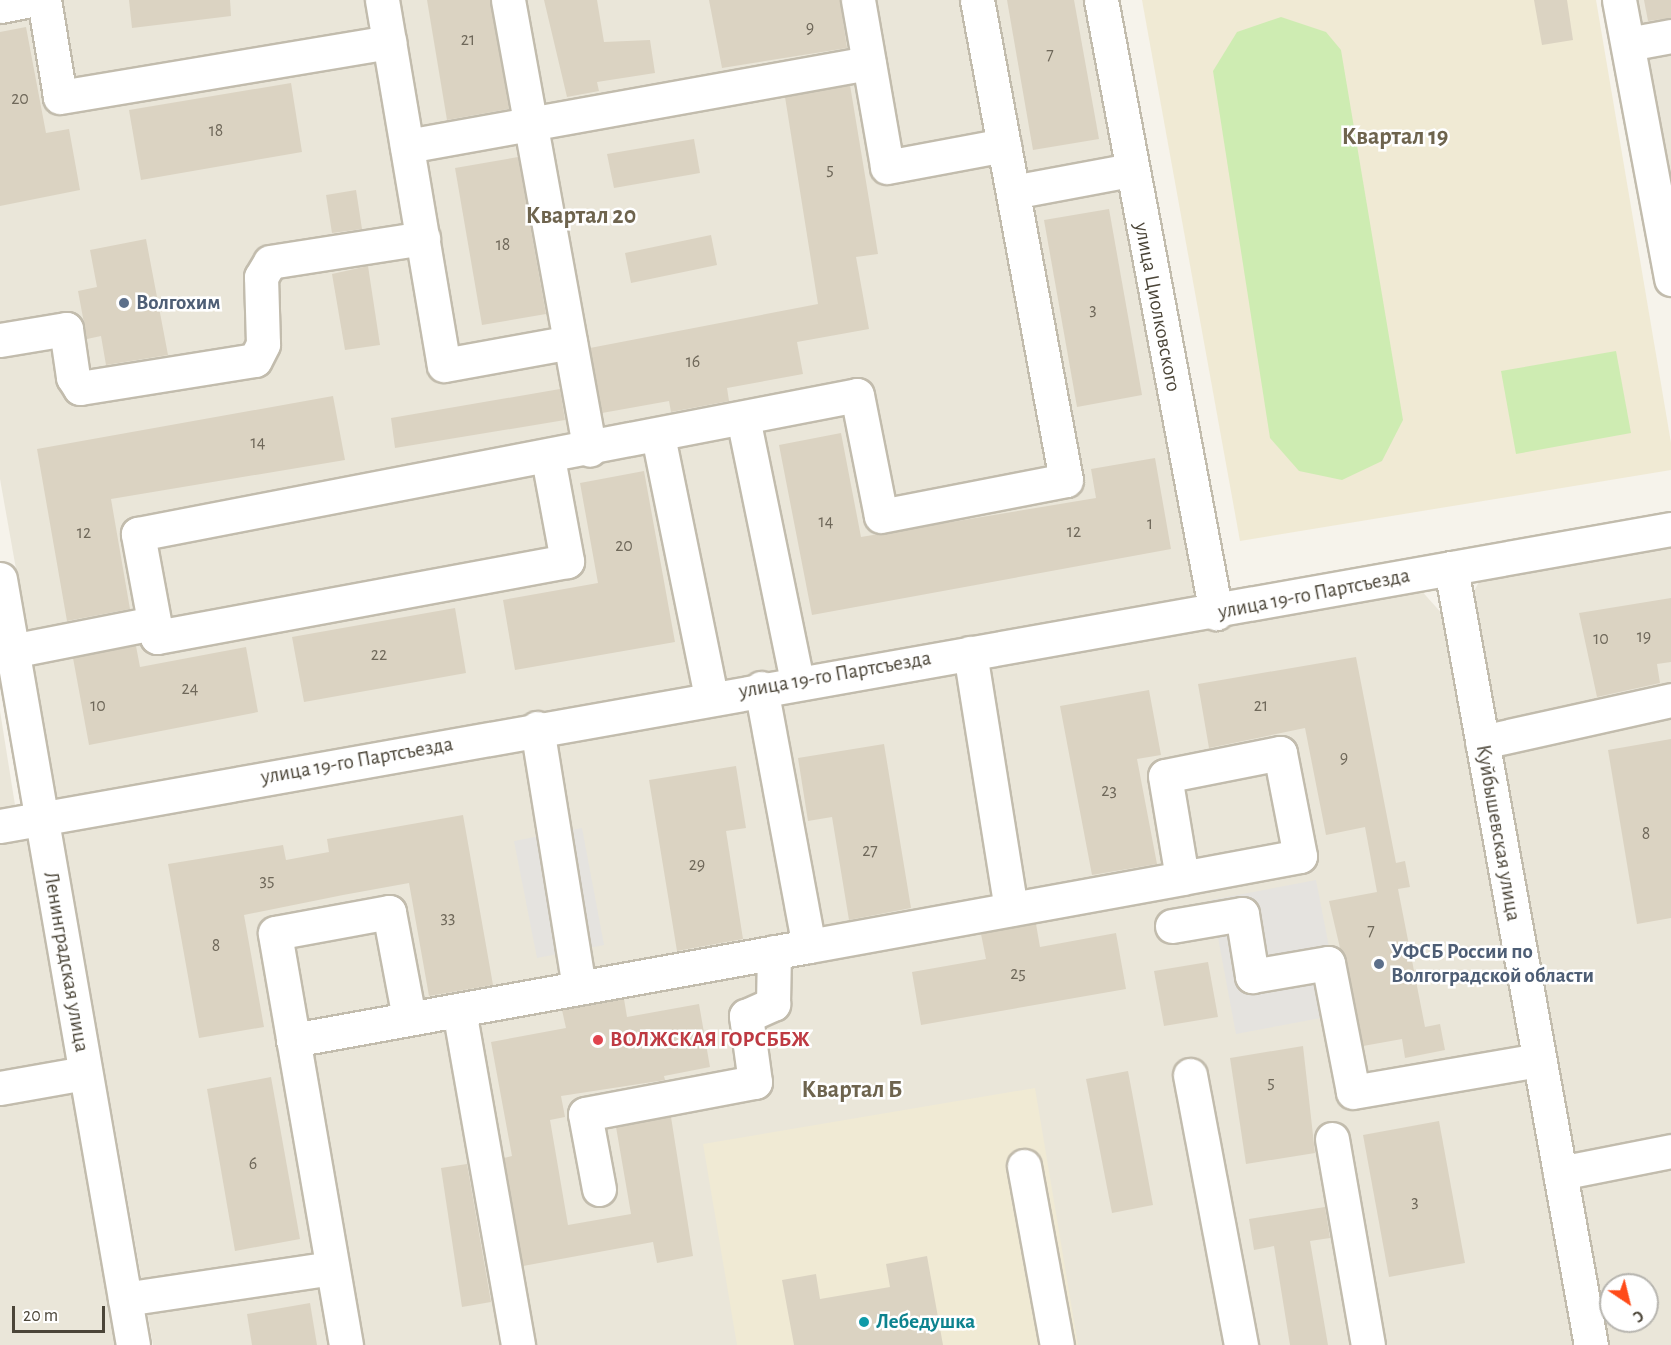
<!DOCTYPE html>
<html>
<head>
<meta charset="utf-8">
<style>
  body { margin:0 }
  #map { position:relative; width:1671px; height:1345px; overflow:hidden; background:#f6f3eb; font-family:"Alegreya Sans",sans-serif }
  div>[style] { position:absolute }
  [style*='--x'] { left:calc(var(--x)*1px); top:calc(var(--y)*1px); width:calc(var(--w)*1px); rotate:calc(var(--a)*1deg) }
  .residential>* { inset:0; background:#eae6d9 }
  .education>* { inset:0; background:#f0ead4 }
  .green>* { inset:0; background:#ceecb2 }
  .parking>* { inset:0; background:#e5e3df }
  .building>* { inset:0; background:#dbd3c2 }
  .roads { filter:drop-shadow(2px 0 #c2bcad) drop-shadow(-2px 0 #c2bcad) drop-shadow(0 2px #c2bcad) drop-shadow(0 -2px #c2bcad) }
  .minor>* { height:33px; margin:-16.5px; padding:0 16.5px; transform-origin:16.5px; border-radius:16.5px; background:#fff }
  .dots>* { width:16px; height:16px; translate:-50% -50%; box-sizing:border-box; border:3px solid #fff; border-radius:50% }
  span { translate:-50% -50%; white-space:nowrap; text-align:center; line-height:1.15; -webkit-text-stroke:5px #fff; paint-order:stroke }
  .number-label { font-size:18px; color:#6f685a }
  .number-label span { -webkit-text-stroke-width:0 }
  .service-label { font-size:21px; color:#4e5e75; font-weight:700 }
  .left { translate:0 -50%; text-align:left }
  .street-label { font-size:21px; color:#4b4538 }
  .health-label { font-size:21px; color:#be3a42; font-weight:700 }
  .culture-label { font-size:21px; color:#0d838f; font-weight:700 }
  .quarter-label { font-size:24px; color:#6e644e; font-weight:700 }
  .north { position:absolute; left:1599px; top:1273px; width:60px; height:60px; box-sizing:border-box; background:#fff; border:2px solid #b7b5af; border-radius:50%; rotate:145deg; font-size:16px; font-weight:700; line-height:24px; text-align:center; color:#4b4538 }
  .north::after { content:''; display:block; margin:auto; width:21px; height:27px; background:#ff4b19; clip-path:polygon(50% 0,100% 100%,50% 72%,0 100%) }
  .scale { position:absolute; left:12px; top:1306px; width:93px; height:27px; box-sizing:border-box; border:3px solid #4b4538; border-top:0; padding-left:8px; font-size:18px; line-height:21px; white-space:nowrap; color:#4b4538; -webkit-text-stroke:4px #fff; paint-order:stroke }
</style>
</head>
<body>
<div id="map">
  <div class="residential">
    <div style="clip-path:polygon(0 0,1091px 0,1197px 600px,58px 805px,0 479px)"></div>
    <div style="clip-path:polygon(1633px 0,1671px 0,1671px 206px)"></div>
    <div style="clip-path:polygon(evenodd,1671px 542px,1671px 1345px,1605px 1345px,1472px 595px,1482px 576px,1671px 542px,1611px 1285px,1647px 1285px,1647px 1321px,1611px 1321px,1611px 1285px)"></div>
    <div style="clip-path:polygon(1419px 588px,1444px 616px,1579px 1345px,153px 1345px,63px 832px)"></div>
    <div style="clip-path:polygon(0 711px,15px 805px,0 808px)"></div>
    <div style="clip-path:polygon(33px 838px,123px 1345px,0 1345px,0 844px)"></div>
  </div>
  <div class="education">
    <div style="clip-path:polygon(1142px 0,1596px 0,1671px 443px,1671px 470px,1240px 541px)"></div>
    <div style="clip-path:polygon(1035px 1088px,1078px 1345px,737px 1345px,703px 1144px)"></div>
  </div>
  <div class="green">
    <div style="clip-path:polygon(1281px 17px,1326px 32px,1341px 50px,1403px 420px,1382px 461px,1342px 480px,1299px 471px,1270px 438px,1213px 71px,1237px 32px)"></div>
    <div style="clip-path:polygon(1616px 351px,1631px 433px,1516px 454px,1501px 371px)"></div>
  </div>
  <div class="parking">
    <div style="clip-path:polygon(582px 828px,604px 945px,537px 958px,514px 841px)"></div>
    <div style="clip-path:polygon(1316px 880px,1342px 1014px,1236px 1034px,1211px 900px)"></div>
  </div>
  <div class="building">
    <div style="clip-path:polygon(129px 0,230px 0,231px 16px,132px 28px)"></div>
    <div style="clip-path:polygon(427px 0,490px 0,509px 109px,447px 120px)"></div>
    <div style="clip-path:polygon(544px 0,597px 0,604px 42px,650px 40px,655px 73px,597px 82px,599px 91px,567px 97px)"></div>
    <div style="clip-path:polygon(709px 0,840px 0,847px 48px,722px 68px)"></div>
    <div style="clip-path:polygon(1007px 0,1074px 0,1099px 139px,1033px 150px)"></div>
    <div style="clip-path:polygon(1534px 0,1567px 0,1573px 40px,1542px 45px)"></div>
    <div style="clip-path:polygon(1644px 0,1671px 0,1671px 18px,1648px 21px)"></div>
    <div style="clip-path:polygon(26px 27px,46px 133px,69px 129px,80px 190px,0 206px,0 32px)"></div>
    <div style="clip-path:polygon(291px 83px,302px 152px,141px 180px,129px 110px)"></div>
    <div style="clip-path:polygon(850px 85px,878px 254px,856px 257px,869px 329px,797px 342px,803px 374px,727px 388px,729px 401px,671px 412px,669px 401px,602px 413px,590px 348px,818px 304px,785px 97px)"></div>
    <div style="clip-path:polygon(694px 139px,700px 173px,614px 188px,607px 154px)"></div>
    <div style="clip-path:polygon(518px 157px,546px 314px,482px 325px,455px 168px)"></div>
    <div style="clip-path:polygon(356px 190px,362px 229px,332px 233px,326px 195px)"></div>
    <div style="clip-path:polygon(1109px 209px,1142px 395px,1077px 407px,1044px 220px)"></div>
    <div style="clip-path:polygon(711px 235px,717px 265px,631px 283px,625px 253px)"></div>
    <div style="clip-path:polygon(146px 239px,168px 355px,106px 365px,101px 336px,87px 339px,78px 291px,97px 287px,90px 250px)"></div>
    <div style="clip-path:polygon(368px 266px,380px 345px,345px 350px,332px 274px)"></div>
    <div style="clip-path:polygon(560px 389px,565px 420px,395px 448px,391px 418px)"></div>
    <div style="clip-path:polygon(333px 396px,345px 460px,111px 499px,130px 609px,67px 621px,37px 449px)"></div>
    <div style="clip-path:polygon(841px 433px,861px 537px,1096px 498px,1091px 469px,1155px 458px,1171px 549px,812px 615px,779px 445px)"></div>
    <div style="clip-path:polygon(644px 471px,675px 642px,515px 670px,503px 600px,598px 583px,580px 483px)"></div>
    <div style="clip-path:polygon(1671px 598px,1671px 662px,1657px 664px,1660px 683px,1597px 697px,1579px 613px)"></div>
    <div style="clip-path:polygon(455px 608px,466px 673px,304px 702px,292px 637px)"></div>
    <div style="clip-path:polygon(136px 646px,140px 667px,246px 647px,258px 712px,89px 745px,73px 658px)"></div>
    <div style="clip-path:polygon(1356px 657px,1396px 863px,1405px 861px,1410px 887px,1398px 889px,1425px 1027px,1440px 1024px,1445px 1050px,1405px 1058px,1402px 1039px,1363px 1046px,1329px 901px,1377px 892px,1365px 827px,1326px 835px,1305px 728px,1209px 748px,1198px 684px)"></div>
    <div style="clip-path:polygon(1149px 690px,1161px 755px,1137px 759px,1157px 864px,1092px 875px,1060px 706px)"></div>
    <div style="clip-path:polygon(1671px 739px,1671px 918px,1637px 924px,1608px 750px)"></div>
    <div style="clip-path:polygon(884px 744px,911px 908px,849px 920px,832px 817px,808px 821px,798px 758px)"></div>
    <div style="clip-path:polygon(736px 766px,746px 828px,726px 831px,743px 939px,677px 951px,649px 780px)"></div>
    <div style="clip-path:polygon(463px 815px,493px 985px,429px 996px,409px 883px,343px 895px,244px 915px,264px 1027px,199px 1038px,168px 864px,283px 845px,286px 860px,329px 852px,327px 839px)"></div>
    <div style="clip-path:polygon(1036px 924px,1040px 947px,1116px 933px,1126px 989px,921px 1025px,912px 972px,986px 959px,981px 934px)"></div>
    <div style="clip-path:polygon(1208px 962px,1218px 1017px,1164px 1026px,1154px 971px)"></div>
    <div style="clip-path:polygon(624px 999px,627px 1017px,699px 1004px,710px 1067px,664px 1076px,665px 1080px,561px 1096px,565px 1117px,550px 1120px,568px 1225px,631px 1214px,616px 1127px,671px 1117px,693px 1256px,657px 1263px,653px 1242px,523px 1266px,504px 1158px,512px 1156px,491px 1042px,566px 1028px,562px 1010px)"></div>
    <div style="clip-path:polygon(1303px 1046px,1315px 1153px,1246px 1164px,1230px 1058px)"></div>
    <div style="clip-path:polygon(1128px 1071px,1153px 1205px,1112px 1213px,1086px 1079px)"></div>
    <div style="clip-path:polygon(271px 1077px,300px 1239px,235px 1251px,207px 1089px)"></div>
    <div style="clip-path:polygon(1439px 1121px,1465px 1263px,1389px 1277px,1363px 1135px)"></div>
    <div style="clip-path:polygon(467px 1164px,491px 1302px,462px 1307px,441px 1168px)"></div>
    <div style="clip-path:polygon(1325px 1207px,1330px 1238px,1310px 1241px,1328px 1345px,1290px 1345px,1274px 1246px,1254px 1250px,1249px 1219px)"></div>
    <div style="clip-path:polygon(927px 1256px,943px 1345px,794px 1345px,782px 1280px,816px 1274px,820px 1299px,890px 1287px,886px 1264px)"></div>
    <div style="clip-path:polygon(310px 1303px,317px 1345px,252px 1345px,247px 1314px)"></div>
  </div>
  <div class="roads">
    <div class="minor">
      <div style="--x:44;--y:0;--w:98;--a:80.6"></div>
      <div style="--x:60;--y:97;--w:334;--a:-9.5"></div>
      <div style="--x:382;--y:0;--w:370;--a:80.4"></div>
      <div style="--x:444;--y:365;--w:128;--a:-10.3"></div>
      <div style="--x:508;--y:0;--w:457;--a:79.7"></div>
      <div style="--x:858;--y:0;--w:169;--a:80.1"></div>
      <div style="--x:887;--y:167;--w:119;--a:-10.6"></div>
      <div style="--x:1101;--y:0;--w:624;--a:79.37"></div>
      <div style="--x:1619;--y:0;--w:284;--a:79.4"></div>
      <div style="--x:0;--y:6;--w:33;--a:-11"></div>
      <div style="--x:1628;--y:44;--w:44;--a:-10.5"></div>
      <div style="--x:407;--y:146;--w:469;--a:-10.2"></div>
      <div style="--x:1013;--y:192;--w:120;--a:-10.6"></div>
      <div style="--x:0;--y:340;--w:67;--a:-9.5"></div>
      <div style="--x:66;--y:329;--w:49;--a:81.7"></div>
      <div style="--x:73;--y:377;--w:13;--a:58"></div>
      <div style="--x:80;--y:388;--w:177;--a:-9.1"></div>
      <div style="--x:255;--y:360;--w:18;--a:-63"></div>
      <div style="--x:263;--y:344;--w:67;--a:-91.7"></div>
      <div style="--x:261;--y:277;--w:17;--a:-59"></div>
      <div style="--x:270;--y:262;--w:155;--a:-8.9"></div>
      <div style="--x:743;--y:418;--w:268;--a:78.4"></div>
      <div style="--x:658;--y:436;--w:266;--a:78.5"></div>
      <div style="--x:548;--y:458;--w:105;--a:79.5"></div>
      <div style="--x:567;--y:561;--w:417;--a:169.5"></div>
      <div style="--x:157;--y:637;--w:105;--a:-100.5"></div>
      <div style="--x:138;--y:534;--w:732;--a:-10.94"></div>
      <div style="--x:857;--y:395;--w:123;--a:78.8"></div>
      <div style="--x:881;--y:516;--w:188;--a:-11"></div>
      <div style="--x:1066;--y:480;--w:488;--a:-100.5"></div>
      <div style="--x:1451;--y:568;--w:790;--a:79.79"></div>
      <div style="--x:0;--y:579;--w:777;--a:80.15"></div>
      <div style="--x:12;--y:651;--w:145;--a:-11.2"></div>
      <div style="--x:970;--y:653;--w:259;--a:80.9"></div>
      <div style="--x:761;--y:688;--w:262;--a:79.5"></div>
      <div style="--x:537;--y:728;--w:263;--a:80.8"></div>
      <div style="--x:1482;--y:742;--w:194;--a:-12.5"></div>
      <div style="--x:0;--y:826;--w:1697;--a:-10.08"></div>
      <div style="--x:1172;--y:926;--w:71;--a:-9.7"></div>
      <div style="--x:1242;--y:914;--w:63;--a:80.8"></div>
      <div style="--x:1252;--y:976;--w:77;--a:-9.7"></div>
      <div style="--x:1328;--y:963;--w:131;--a:79"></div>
      <div style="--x:1353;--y:1092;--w:188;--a:-9.8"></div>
      <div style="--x:459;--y:1010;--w:340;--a:80"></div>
      <div style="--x:293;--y:1040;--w:524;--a:-10.32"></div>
      <div style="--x:809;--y:946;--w:379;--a:-10.3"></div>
      <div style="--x:1182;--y:878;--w:120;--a:-10.6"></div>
      <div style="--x:1300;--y:856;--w:105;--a:-101"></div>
      <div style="--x:1280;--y:753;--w:117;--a:168.7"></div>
      <div style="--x:1165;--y:776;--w:103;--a:80.5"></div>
      <div style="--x:1190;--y:1075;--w:275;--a:79.3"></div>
      <div style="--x:0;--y:1088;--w:86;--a:-10"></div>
      <div style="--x:1332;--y:1139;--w:209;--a:80.1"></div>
      <div style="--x:1024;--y:1166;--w:182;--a:79.6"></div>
      <div style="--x:1560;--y:1173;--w:113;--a:-11.2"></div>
      <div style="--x:599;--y:1189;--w:76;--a:-100.6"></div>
      <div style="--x:585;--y:1114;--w:173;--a:-10.7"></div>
      <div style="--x:755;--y:1082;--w:67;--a:-97.8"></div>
      <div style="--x:746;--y:1016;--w:30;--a:-24"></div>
      <div style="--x:773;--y:1004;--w:52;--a:-88.9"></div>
      <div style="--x:125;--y:1299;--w:209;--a:-8.5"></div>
      <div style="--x:346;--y:1345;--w:418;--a:-99.8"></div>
      <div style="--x:275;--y:933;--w:116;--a:-10.4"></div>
      <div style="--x:389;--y:912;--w:108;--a:79.3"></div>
    </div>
  </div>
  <div class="dots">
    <div style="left:124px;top:303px;background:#5c6f8a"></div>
    <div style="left:1379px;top:964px;background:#5c6f8a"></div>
    <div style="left:598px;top:1040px;background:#e0444e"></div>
    <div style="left:864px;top:1322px;background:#0f9aa8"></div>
  </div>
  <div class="number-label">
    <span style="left:810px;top:28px">9</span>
    <span style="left:468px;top:40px">21</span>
    <span style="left:1050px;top:55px">7</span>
    <span style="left:20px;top:99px">20</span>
    <span style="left:216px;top:131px">18</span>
    <span style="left:830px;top:170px">5</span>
    <span style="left:503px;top:245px">18</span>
    <span style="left:1093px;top:310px">3</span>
    <span style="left:693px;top:362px">16</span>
    <span style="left:258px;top:443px">14</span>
    <span style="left:826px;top:522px">14</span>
    <span style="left:1150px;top:524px">1</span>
    <span style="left:1074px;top:532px">12</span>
    <span style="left:84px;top:533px">12</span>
    <span style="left:624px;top:546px">20</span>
    <span style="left:1644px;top:637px">19</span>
    <span style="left:1601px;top:639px">10</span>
    <span style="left:379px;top:655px">22</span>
    <span style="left:190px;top:689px">24</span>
    <span style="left:98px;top:706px">10</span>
    <span style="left:1261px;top:706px">21</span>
    <span style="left:1344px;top:758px">9</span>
    <span style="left:1109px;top:791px">23</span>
    <span style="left:1646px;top:834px">8</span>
    <span style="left:870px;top:851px">27</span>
    <span style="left:697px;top:865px">29</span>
    <span style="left:267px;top:881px">35</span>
    <span style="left:448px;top:918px">33</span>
    <span style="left:1371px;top:931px">7</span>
    <span style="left:216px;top:946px">8</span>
    <span style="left:1018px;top:974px">25</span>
    <span style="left:1271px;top:1083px">5</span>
    <span style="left:253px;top:1164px">6</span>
    <span style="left:1415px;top:1202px">3</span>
  </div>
  <div class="service-label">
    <span class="left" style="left:136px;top:303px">Волгохим</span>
    <span class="left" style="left:1391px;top:964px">УФСБ России по<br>Волгоградской области</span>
  </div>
  <div class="street-label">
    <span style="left:1157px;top:307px;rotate:79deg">улица Циолковского</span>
    <span style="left:1314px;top:594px;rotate:-11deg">улица 19-го Партсъезда</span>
    <span style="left:835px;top:675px;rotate:-10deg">улица 19-го Партсъезда</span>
    <span style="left:357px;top:761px;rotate:-10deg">улица 19-го Партсъезда</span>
    <span style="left:1498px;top:833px;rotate:80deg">Куйбышевская улица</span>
    <span style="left:66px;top:962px;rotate:80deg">Ленинградская улица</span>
  </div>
  <div class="health-label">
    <span class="left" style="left:610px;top:1040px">ВОЛЖСКАЯ ГОРСББЖ</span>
  </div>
  <div class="culture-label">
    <span class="left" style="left:876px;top:1322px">Лебедушка</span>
  </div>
  <div class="quarter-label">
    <span style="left:1395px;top:138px">Квартал 19</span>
    <span style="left:581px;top:217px">Квартал 20</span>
    <span style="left:852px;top:1091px">Квартал Б</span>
  </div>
  <div class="north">С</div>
  <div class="scale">20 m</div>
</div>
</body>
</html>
